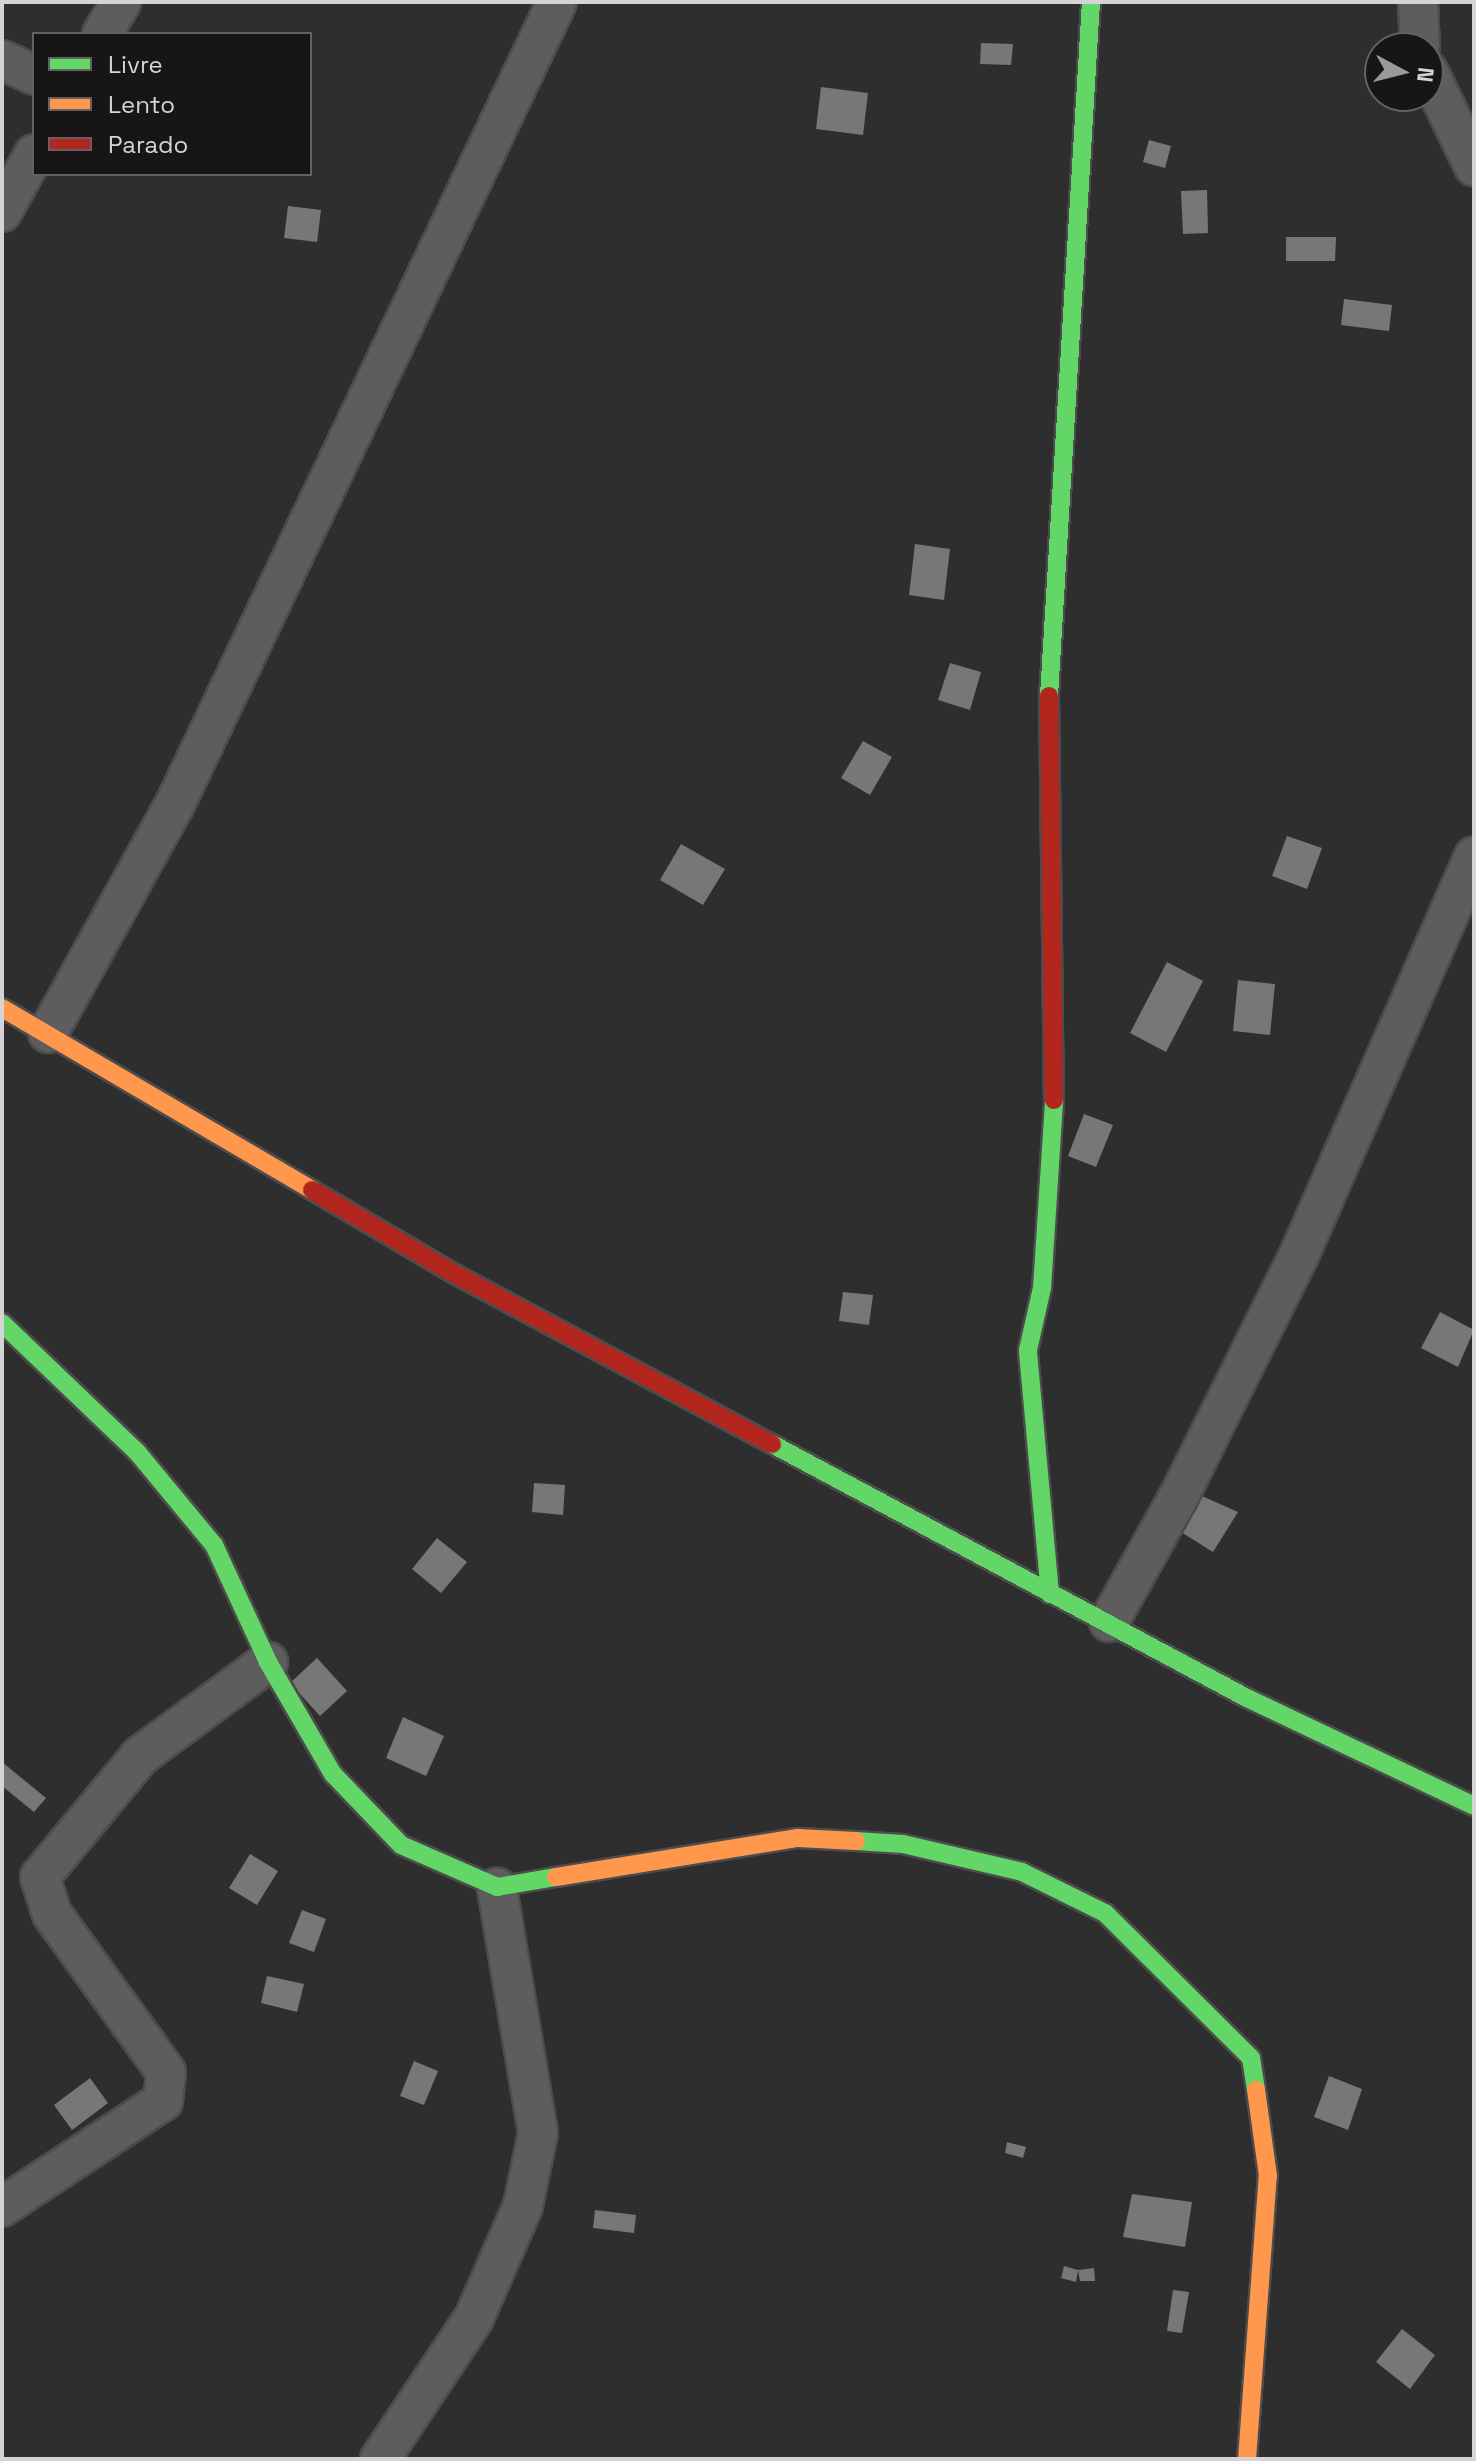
<!DOCTYPE html>
<html>
<head>
<meta charset="utf-8">
<style>
  body { margin:0 }
  #map { position:relative; width:1476px; height:2461px; overflow:hidden; background:#2e2e2e; font-family:"Space Grotesk",sans-serif }
  div>[style] { position:absolute }
  [style*='--x'] { left:calc(var(--x)*1px); top:calc(var(--y)*1px); width:calc(var(--w)*1px); rotate:calc(var(--a)*1deg) }
  .building>* { inset:0; background:#787777 }
  .roads { filter:drop-shadow(2px 0 #4c4c4c) drop-shadow(-2px 0 #4c4c4c) drop-shadow(0 2px #4c4c4c) drop-shadow(0 -2px #4c4c4c) }
  .street>* { height:38px; margin:-19px; padding:0 19px; transform-origin:19px; border-radius:19px; background:#5e5d5d }
  .fast>* { height:18px; margin:-9px; padding:0 9px; transform-origin:9px; border-radius:9px; background:#63d668 }
  .slow>* { height:18px; margin:-9px; padding:0 9px; transform-origin:9px; border-radius:9px; background:#ff974d }
  .jam>* { height:18px; margin:-9px; padding:0 9px; transform-origin:9px; border-radius:9px; background:#b3261e }
  span { translate:-50% -50%; white-space:nowrap; text-align:center; line-height:1.15; -webkit-text-stroke:8px #171516; paint-order:stroke }
  .frame { position:absolute; inset:0; border:4px solid #d5d3d4; pointer-events:none }
  .legend { position:absolute; left:32px; top:32px; width:280px; height:144px; box-sizing:border-box; background:#171516; border:2px solid #636162; margin:0; padding:10px 14px; list-style:none; font-size:24px; color:#d5d3d4 }
  .legend li { display:flex; align-items:center; gap:16px; height:40px }
  .legend b { width:40px; border:2px solid #636162 }
  .north { position:absolute; left:1364px; top:32px; width:80px; height:80px; box-sizing:border-box; background:#171516; border:2px solid #636162; border-radius:50%; rotate:97deg; font-size:22px; font-weight:700; line-height:32px; text-align:center; color:#d5d3d4 }
  .north::after { content:''; display:block; margin:auto; width:28px; height:36px; background:#9b999a; clip-path:polygon(50% 0,100% 100%,50% 72%,0 100%) }
</style>
</head>
<body>
<div id="map">
  <div class="building">
    <div style="clip-path:polygon(981px 43px,1013px 44px,1011px 65px,980px 64px)"></div>
    <div style="clip-path:polygon(821px 87px,868px 93px,863px 135px,816px 129px)"></div>
    <div style="clip-path:polygon(1149px 140px,1171px 146px,1165px 168px,1143px 162px)"></div>
    <div style="clip-path:polygon(1207px 190px,1208px 233px,1183px 234px,1181px 191px)"></div>
    <div style="clip-path:polygon(288px 206px,321px 210px,317px 242px,284px 238px)"></div>
    <div style="clip-path:polygon(1286px 237px,1336px 237px,1335px 261px,1286px 261px)"></div>
    <div style="clip-path:polygon(1344px 299px,1392px 305px,1389px 331px,1341px 325px)"></div>
    <div style="clip-path:polygon(915px 544px,950px 549px,944px 600px,909px 595px)"></div>
    <div style="clip-path:polygon(950px 663px,981px 672px,970px 710px,938px 700px)"></div>
    <div style="clip-path:polygon(863px 741px,892px 757px,870px 795px,841px 778px)"></div>
    <div style="clip-path:polygon(1287px 836px,1322px 848px,1307px 889px,1272px 876px)"></div>
    <div style="clip-path:polygon(681px 844px,725px 869px,703px 905px,660px 880px)"></div>
    <div style="clip-path:polygon(1167px 962px,1203px 981px,1166px 1052px,1130px 1033px)"></div>
    <div style="clip-path:polygon(1238px 980px,1275px 984px,1270px 1035px,1233px 1031px)"></div>
    <div style="clip-path:polygon(1084px 1114px,1113px 1125px,1096px 1167px,1068px 1156px)"></div>
    <div style="clip-path:polygon(843px 1292px,873px 1295px,869px 1325px,839px 1321px)"></div>
    <div style="clip-path:polygon(1440px 1312px,1474px 1330px,1458px 1367px,1421px 1348px)"></div>
    <div style="clip-path:polygon(534px 1483px,565px 1485px,563px 1515px,532px 1512px)"></div>
    <div style="clip-path:polygon(1195px 1493px,1238px 1512px,1213px 1552px,1176px 1529px)"></div>
    <div style="clip-path:polygon(437px 1538px,467px 1562px,441px 1593px,412px 1569px)"></div>
    <div style="clip-path:polygon(317px 1658px,347px 1691px,320px 1716px,290px 1683px)"></div>
    <div style="clip-path:polygon(403px 1717px,444px 1736px,426px 1776px,386px 1758px)"></div>
    <div style="clip-path:polygon(2px 1762px,46px 1798px,34px 1812px,2px 1786px)"></div>
    <div style="clip-path:polygon(250px 1854px,278px 1871px,257px 1905px,229px 1888px)"></div>
    <div style="clip-path:polygon(302px 1910px,326px 1919px,314px 1952px,289px 1943px)"></div>
    <div style="clip-path:polygon(267px 1976px,304px 1984px,297px 2012px,261px 2003px)"></div>
    <div style="clip-path:polygon(414px 2061px,438px 2071px,424px 2105px,400px 2096px)"></div>
    <div style="clip-path:polygon(1329px 2076px,1362px 2089px,1348px 2130px,1314px 2117px)"></div>
    <div style="clip-path:polygon(90px 2078px,108px 2103px,72px 2130px,54px 2105px)"></div>
    <div style="clip-path:polygon(1007px 2142px,1026px 2147px,1023px 2158px,1005px 2153px)"></div>
    <div style="clip-path:polygon(1132px 2194px,1192px 2202px,1185px 2247px,1123px 2237px)"></div>
    <div style="clip-path:polygon(595px 2210px,636px 2215px,634px 2233px,593px 2228px)"></div>
    <div style="clip-path:polygon(1064px 2266px,1078px 2270px,1076px 2282px,1061px 2278px)"></div>
    <div style="clip-path:polygon(1094px 2268px,1095px 2281px,1080px 2281px,1078px 2270px)"></div>
    <div style="clip-path:polygon(1173px 2290px,1189px 2292px,1182px 2333px,1167px 2331px)"></div>
    <div style="clip-path:polygon(1402px 2329px,1435px 2355px,1410px 2389px,1376px 2362px)"></div>
  </div>
  <div class="roads">
    <div class="street">
      <div style="--x:1418;--y:2;--w:46;--a:87.5"></div>
      <div style="--x:102;--y:34;--w:37;--a:-59"></div>
      <div style="--x:2;--y:60;--w:35;--a:25"></div>
      <div style="--x:1428;--y:71;--w:106;--a:64.2"></div>
      <div style="--x:2;--y:212;--w:66;--a:-61.1"></div>
      <div style="--x:48;--y:1033;--w:262;--a:-61"></div>
      <div style="--x:175;--y:804;--w:888;--a:-64.53"></div>
      <div style="--x:1109;--y:1622;--w:142;--a:-60.9"></div>
      <div style="--x:1178;--y:1498;--w:274;--a:-63.5"></div>
      <div style="--x:1300;--y:1253;--w:433;--a:-66.3"></div>
      <div style="--x:2;--y:2207;--w:193;--a:-33.4"></div>
      <div style="--x:163;--y:2101;--w:29;--a:-84"></div>
      <div style="--x:166;--y:2072;--w:195;--a:-125.8"></div>
      <div style="--x:52;--y:1914;--w:39;--a:-108"></div>
      <div style="--x:40;--y:1877;--w:157;--a:-50.4"></div>
      <div style="--x:140;--y:1756;--w:159;--a:-36.3"></div>
      <div style="--x:380;--y:2459;--w:169;--a:-56.3"></div>
      <div style="--x:474;--y:2318;--w:122;--a:-66.4"></div>
      <div style="--x:523;--y:2206;--w:75;--a:-78.4"></div>
      <div style="--x:538;--y:2133;--w:249;--a:-99.5"></div>
    </div>
    <div class="fast">
      <div style="--x:1049;--y:696;--w:695;--a:-86.54"></div>
      <div style="--x:2;--y:1323;--w:187;--a:43.7"></div>
      <div style="--x:137;--y:1452;--w:121;--a:50.4"></div>
      <div style="--x:214;--y:1545;--w:129;--a:65.2"></div>
      <div style="--x:268;--y:1662;--w:129;--a:59.9"></div>
      <div style="--x:333;--y:1774;--w:98;--a:46.2"></div>
      <div style="--x:401;--y:1845;--w:105;--a:23.6"></div>
      <div style="--x:497;--y:1887;--w:60;--a:-9.6"></div>
      <div style="--x:772;--y:1444;--w:539;--a:28.14"></div>
      <div style="--x:1247;--y:1698;--w:251;--a:25.4"></div>
      <div style="--x:1050;--y:1594;--w:245;--a:-95.2"></div>
      <div style="--x:1028;--y:1350;--w:64;--a:-77.3"></div>
      <div style="--x:1042;--y:1288;--w:188;--a:-86.3"></div>
      <div style="--x:856;--y:1841;--w:47;--a:3.7"></div>
      <div style="--x:903;--y:1844;--w:122;--a:13.2"></div>
      <div style="--x:1022;--y:1872;--w:93;--a:26.3"></div>
      <div style="--x:1105;--y:1913;--w:206;--a:44.8"></div>
      <div style="--x:1251;--y:2058;--w:32;--a:81"></div>
    </div>
    <div class="slow">
      <div style="--x:2;--y:1008;--w:359;--a:30.4"></div>
      <div style="--x:556;--y:1877;--w:245;--a:-9.2"></div>
      <div style="--x:798;--y:1838;--w:58;--a:3"></div>
      <div style="--x:1247;--y:2459;--w:284;--a:-85.8"></div>
      <div style="--x:1268;--y:2176;--w:87;--a:-97.9"></div>
    </div>
    <div class="jam">
      <div style="--x:1049;--y:696;--w:404;--a:89.3"></div>
      <div style="--x:312;--y:1190;--w:164;--a:30.5"></div>
      <div style="--x:453;--y:1273;--w:362;--a:28.2"></div>
    </div>
  </div>
  <div class="frame"></div>
  <ul class="legend">
  <li><b style="height:10px;background:#63d668"></b>Livre</li>
  <li><b style="height:10px;background:#ff974d"></b>Lento</li>
  <li><b style="height:10px;background:#b3261e"></b>Parado</li>
  </ul>
  <div class="north">N</div>
</div>
</body>
</html>
